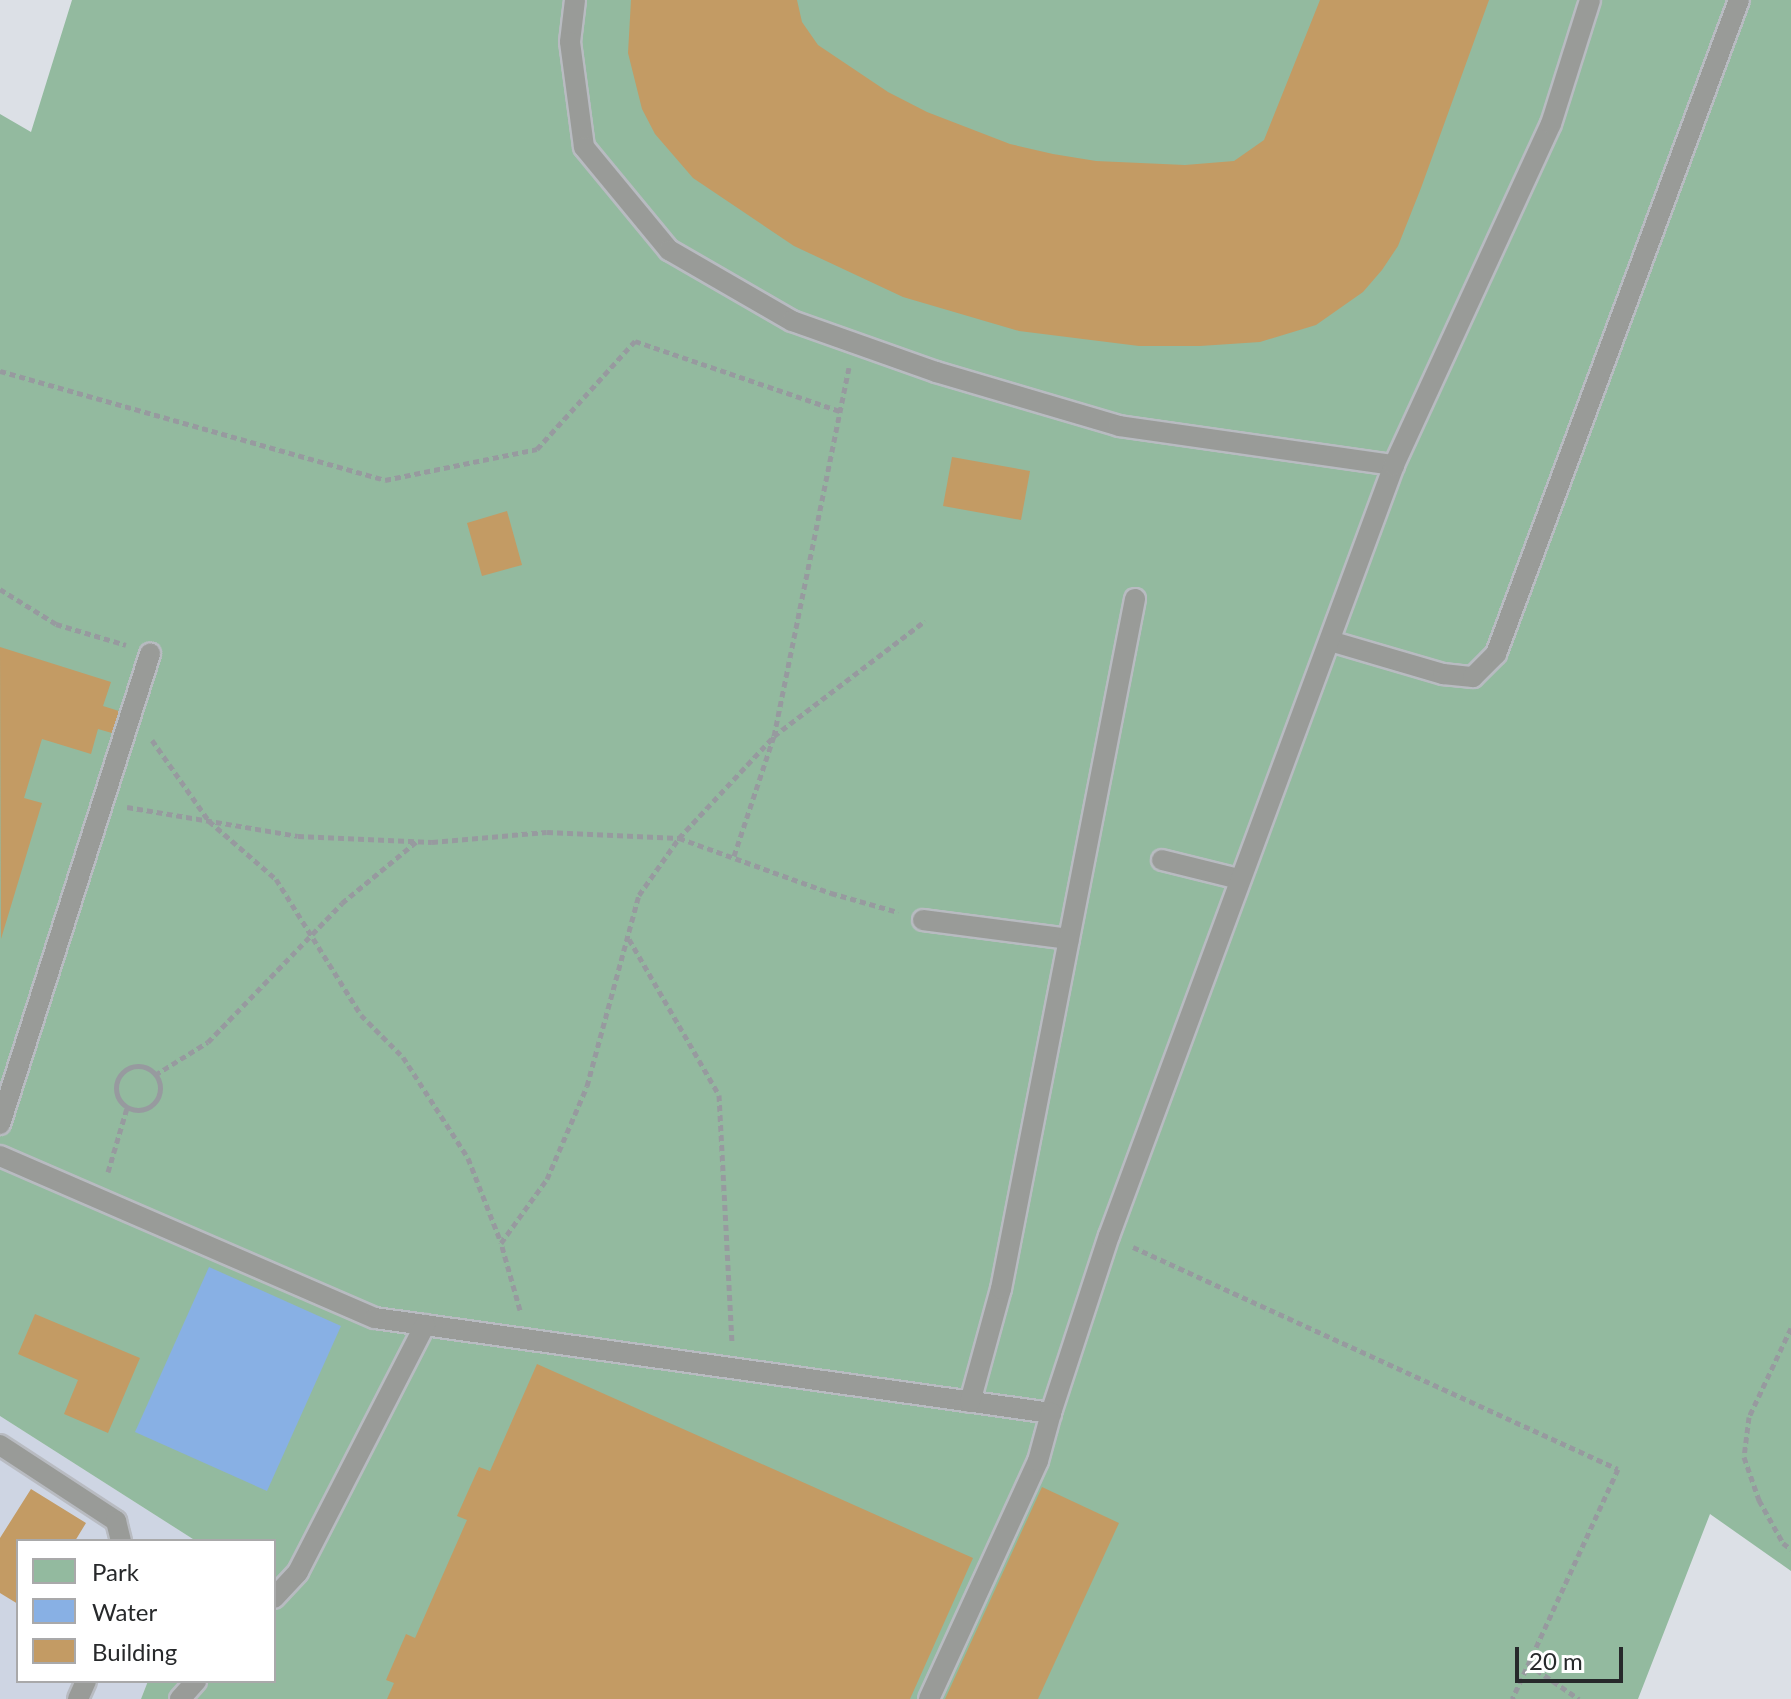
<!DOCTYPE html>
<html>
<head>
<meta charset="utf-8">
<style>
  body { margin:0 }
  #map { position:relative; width:1791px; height:1699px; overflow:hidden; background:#dce0e6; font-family:Lato,sans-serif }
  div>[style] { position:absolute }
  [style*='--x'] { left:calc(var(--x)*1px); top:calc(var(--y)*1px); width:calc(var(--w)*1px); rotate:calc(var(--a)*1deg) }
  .built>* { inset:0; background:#ced5e3 }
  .green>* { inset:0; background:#93ba9f }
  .water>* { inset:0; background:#88b0e4 }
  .building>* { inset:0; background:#c39b64 }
  .path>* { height:5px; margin-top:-2.5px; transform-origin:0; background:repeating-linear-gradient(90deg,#979a9f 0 6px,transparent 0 10px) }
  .path>.ring { margin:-2.5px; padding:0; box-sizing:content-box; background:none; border:5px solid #979a9f; border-radius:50% }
  .roads { filter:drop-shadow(2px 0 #b8bbc1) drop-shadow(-2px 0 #b8bbc1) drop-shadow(0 2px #b8bbc1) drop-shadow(0 -2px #b8bbc1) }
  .service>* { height:20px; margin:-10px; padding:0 10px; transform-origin:10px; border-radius:10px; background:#999b98 }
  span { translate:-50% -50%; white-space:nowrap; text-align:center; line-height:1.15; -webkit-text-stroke:6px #fff; paint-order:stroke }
  .legend { position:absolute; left:16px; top:1539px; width:260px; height:144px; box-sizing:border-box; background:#fff; border:2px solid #a9a9aa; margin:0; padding:10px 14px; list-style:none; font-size:24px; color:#27292b }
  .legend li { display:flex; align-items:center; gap:16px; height:40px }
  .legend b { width:40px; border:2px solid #a9a9aa }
  .scale { position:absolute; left:1515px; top:1647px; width:108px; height:36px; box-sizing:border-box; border:4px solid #27292b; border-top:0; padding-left:10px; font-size:24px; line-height:28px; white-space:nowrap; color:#27292b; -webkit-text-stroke:6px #fff; paint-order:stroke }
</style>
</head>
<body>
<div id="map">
  <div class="built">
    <div style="clip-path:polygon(0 1416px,196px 1541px,18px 1541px,18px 1681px,148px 1681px,141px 1699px,0 1699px)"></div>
  </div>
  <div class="green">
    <div style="clip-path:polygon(72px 0,1791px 0,1791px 1571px,1710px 1514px,1638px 1699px,141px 1699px,148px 1681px,274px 1681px,274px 1541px,196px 1541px,0 1416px,0 114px,31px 132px)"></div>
  </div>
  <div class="water">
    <div style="clip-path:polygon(209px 1267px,341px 1326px,267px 1491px,135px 1432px)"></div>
  </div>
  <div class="building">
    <div style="clip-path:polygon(631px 0,797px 0,802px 22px,818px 45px,888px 92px,927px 112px,1010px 144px,1053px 154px,1096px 161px,1185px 165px,1234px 161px,1264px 140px,1320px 0,1489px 0,1421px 188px,1398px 246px,1382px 270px,1363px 292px,1316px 325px,1260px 342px,1200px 346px,1139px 346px,1019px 331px,903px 297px,794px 246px,693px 178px,655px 134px,642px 109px,628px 53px)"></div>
    <div style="clip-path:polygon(952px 457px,1030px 471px,1021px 520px,943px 506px)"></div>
    <div style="clip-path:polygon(507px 511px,522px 565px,482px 576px,467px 523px)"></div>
    <div style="clip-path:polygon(0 647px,111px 682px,103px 706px,119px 711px,112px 733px,98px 729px,91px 754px,42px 739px,24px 798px,42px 803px,1px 939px)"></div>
    <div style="clip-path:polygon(35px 1314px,140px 1358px,108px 1433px,64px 1414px,78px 1380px,18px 1354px)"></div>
    <div style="clip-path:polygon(537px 1364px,973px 1558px,910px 1699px,387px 1699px,394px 1683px,386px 1680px,406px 1634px,415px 1638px,467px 1520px,457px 1516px,470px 1487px,479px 1467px,490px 1471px)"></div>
    <div style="clip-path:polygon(1042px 1487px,1119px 1523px,1038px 1699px,945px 1699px)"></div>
    <div style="clip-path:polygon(31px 1489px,86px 1523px,75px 1541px,18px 1541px,18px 1604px,0 1593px,0 1538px)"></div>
  </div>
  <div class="path">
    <div style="--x:0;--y:371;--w:400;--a:15.8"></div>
    <div style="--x:385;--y:480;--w:155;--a:-11.5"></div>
    <div style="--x:537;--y:449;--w:146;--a:-47.8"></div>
    <div style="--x:635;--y:341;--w:219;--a:18.9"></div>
    <div style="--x:0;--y:589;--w:66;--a:32"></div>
    <div style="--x:56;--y:624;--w:73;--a:16.7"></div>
    <div style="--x:152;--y:740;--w:99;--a:54.9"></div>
    <div style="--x:209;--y:821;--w:89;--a:40.9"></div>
    <div style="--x:276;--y:879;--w:160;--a:58"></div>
    <div style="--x:361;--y:1015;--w:59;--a:45"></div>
    <div style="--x:403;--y:1057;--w:120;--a:57.2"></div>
    <div style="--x:468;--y:1158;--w:90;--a:68.6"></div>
    <div style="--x:127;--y:807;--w:173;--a:9.6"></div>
    <div style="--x:298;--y:836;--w:134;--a:2.6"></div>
    <div style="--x:432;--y:842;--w:115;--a:-5"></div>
    <div style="--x:547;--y:832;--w:132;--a:2.6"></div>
    <div style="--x:679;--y:838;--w:162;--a:19.9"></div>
    <div style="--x:831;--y:893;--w:70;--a:15.8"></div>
    <div style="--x:734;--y:856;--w:126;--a:-71.6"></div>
    <div style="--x:774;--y:736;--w:376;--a:-78.5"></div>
    <div style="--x:629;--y:939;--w:180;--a:60"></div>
    <div style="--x:719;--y:1095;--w:246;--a:87"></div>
    <div class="ring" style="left:116px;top:1066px;width:39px;height:39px"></div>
    <div style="--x:155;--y:1075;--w:62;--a:-31.9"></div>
    <div style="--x:208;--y:1042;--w:193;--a:-46"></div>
    <div style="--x:342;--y:903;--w:96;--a:-39.5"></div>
    <div style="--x:108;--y:1172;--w:67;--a:-73.5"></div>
    <div style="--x:1133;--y:1247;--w:533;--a:24.6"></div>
    <div style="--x:1618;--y:1469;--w:253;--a:114.7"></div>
    <div style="--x:520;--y:1310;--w:70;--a:-105.8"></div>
    <div style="--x:501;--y:1243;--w:79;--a:-54.3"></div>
    <div style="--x:547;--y:1179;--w:101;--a:-66.7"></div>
    <div style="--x:587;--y:1086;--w:198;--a:-74.8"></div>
    <div style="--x:639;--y:895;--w:70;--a:-54.9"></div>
    <div style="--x:679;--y:838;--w:139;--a:-47"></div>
    <div style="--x:774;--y:736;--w:190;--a:-37.3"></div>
    <div style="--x:1791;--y:1328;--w:98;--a:115.3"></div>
    <div style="--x:1749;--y:1417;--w:40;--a:97.1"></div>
    <div style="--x:1744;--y:1457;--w:46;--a:70.8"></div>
    <div style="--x:1759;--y:1500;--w:49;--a:60.8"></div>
    <div style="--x:1783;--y:1543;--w:10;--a:37"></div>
    <div style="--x:1528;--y:1664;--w:62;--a:34.5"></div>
  </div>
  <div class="roads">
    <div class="service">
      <div style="--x:575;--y:0;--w:42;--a:96.8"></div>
      <div style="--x:570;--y:42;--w:106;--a:82.4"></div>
      <div style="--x:584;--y:147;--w:134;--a:50.5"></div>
      <div style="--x:669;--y:250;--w:142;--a:30"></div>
      <div style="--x:792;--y:321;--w:153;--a:19.5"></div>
      <div style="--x:936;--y:372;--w:191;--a:16.4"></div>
      <div style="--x:1119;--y:426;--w:278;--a:8.1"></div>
      <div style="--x:1330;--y:641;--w:118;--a:16.3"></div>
      <div style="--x:1443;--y:674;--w:30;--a:6"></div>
      <div style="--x:1473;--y:677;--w:33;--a:-45"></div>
      <div style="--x:1496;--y:654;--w:698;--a:-69.62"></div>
      <div style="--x:1162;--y:860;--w:79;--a:13.9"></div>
      <div style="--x:923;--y:920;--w:147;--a:7.4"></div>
      <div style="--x:0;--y:1124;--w:494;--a:-72.3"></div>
      <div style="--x:0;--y:1156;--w:408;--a:23.4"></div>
      <div style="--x:375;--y:1318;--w:683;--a:8"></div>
      <div style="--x:1051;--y:1413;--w:186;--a:-71.9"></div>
      <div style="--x:1109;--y:1236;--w:822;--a:-69.71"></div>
      <div style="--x:1394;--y:465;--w:375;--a:-65.3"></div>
      <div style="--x:1551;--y:124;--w:130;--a:-72.5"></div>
      <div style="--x:970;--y:1402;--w:117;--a:-74.7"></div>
      <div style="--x:1001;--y:1289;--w:703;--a:-79.01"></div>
      <div style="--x:0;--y:1445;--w:139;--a:33.2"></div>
      <div style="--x:116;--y:1521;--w:21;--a:76"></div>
      <div style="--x:274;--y:1598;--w:35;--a:-47"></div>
      <div style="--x:298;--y:1572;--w:278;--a:-62.8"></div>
      <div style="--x:78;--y:1699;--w:20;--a:-66"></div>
      <div style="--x:180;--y:1699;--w:24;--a:-48"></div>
      <div style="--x:929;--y:1699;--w:262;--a:-65.4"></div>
      <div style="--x:1038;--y:1461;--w:50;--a:-74.8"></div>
    </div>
  </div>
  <ul class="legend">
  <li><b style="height:22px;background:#93ba9f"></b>Park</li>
  <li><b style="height:22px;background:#88b0e4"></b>Water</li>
  <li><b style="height:22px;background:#c39b64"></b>Building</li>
  </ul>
  <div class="scale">20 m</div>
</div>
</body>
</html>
